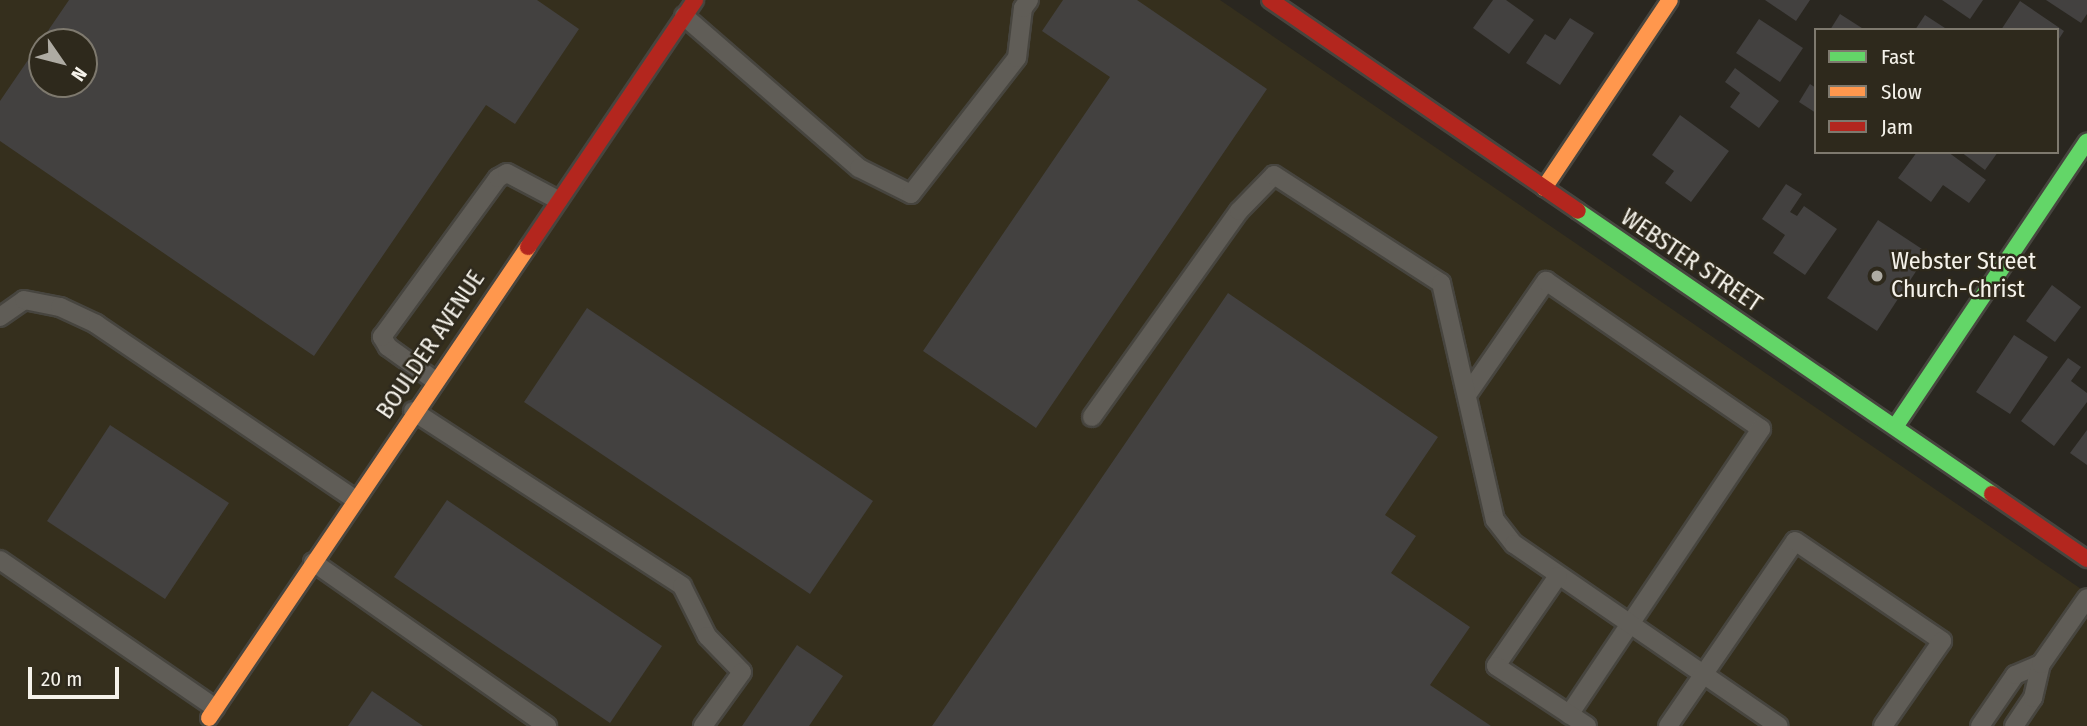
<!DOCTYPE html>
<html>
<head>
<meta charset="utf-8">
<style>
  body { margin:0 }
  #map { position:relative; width:2087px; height:726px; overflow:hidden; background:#2a2720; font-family:"Fira Sans Condensed",sans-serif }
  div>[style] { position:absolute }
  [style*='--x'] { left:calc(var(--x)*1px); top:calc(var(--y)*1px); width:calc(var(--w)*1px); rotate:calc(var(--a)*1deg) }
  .built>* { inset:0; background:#352f1d }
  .building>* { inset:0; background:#434140 }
  .roads { filter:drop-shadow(2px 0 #47453f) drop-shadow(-2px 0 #47453f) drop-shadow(0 2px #47453f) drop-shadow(0 -2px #47453f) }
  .lane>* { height:18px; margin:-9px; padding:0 9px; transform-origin:9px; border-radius:9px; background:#605d57 }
  .fast>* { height:16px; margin:-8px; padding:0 8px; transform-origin:8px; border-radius:8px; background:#63d668 }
  .slow>* { height:16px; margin:-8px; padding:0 8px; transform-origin:8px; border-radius:8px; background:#ff974d }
  .jam>* { height:16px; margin:-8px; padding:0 8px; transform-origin:8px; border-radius:8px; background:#b3261e }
  .dots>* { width:19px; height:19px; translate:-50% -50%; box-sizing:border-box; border:4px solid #2e291c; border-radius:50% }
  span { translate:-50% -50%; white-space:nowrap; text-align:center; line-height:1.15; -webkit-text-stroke:5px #2e291c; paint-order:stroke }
  .street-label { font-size:24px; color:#f5f2ea }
  .poi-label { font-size:24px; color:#f5f2ea }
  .left { translate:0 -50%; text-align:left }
  .legend { position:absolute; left:1814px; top:28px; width:245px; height:126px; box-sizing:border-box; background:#2e291c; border:2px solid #7e796e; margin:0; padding:9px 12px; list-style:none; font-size:21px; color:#f5f2ea }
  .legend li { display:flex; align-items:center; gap:14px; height:35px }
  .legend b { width:35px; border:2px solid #7e796e }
  .north { position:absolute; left:28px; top:28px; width:70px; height:70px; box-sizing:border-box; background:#2e291c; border:2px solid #7e796e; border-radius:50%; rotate:125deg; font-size:19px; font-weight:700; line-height:28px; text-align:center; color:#f5f2ea }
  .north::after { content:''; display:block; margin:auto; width:24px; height:32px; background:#aeaba3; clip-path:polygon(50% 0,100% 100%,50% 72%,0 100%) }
  .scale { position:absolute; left:28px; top:667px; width:91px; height:32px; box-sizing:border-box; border:4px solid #f5f2ea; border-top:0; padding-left:9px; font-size:21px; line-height:24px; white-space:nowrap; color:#f5f2ea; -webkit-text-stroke:5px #2e291c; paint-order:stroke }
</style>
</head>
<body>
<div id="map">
  <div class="built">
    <div style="clip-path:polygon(evenodd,0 0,1220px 0,2087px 593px,2087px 726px,0 726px,0 0,42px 42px,84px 42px,84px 84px,42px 84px,42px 42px)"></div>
  </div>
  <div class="building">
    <div style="clip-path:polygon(evenodd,69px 0,537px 0,579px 29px,515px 124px,486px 105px,314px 356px,0 141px,0 101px,69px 0,42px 42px,84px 42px,84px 84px,42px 84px,42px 42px)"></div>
    <div style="clip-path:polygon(1063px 0,1137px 0,1267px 89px,1036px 428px,923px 351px,1110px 77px,1042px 31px)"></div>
    <div style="clip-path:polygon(1493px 0,1506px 0,1534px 20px,1509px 54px,1473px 28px)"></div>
    <div style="clip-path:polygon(1765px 0,1810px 0,1796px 21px)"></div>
    <div style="clip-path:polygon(1942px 0,1983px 0,1970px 19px)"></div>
    <div style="clip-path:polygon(2046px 0,2087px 0,2087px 14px,2081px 23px)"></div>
    <div style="clip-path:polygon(2020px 1px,2064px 31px,2057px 42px,2057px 30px,2001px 30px)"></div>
    <div style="clip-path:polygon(1840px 14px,1865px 30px,1830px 30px)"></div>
    <div style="clip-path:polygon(1925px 15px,1948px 30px,1915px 30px)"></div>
    <div style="clip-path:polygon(1570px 18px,1594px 33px,1560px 85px,1526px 63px,1545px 34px,1555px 40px)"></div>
    <div style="clip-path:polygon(1759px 19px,1803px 48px,1780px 82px,1736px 53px)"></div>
    <div style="clip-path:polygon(1735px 68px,1779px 101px,1759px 128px,1730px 107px,1740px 93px,1725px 82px)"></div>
    <div style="clip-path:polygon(1810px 84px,1816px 88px,1816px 113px,1799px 102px)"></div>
    <div style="clip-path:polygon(1680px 115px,1729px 151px,1691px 202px,1665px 183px,1674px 171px,1652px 155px)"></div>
    <div style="clip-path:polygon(1917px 152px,1948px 152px,1986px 180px,1969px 203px,1943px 185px,1931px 202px,1898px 178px)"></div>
    <div style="clip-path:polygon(1961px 152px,1998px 152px,1985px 170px)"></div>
    <div style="clip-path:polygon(1786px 184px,1802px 194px,1790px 212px,1797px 216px,1804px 206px,1837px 229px,1805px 275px,1773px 253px,1785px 235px,1762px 219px)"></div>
    <div style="clip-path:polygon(1878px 220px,1928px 253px,1877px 331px,1827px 298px)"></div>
    <div style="clip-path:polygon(2052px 285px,2081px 307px,2055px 342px,2026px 321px)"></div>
    <div style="clip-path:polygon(1228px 293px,1438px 437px,1385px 515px,1416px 536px,1391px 573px,1470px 627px,1430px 685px,1491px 726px,932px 726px)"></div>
    <div style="clip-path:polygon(587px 308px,873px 501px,810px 594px,524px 402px)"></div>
    <div style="clip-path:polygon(2014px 335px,2048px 357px,2010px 414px,1976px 392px)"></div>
    <div style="clip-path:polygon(2068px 358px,2081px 367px,2071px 381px,2087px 393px,2087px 402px,2054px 446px,2021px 421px)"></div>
    <div style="clip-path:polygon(110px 425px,229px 503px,165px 599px,47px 521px)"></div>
    <div style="clip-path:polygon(2087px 430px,2087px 465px,2070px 453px)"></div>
    <div style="clip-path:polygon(447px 500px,662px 646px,610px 723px,394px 577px)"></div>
    <div style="clip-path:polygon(797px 645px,843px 676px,809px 726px,742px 726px)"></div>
    <div style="clip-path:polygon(372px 691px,423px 726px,348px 726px)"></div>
  </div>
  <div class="roads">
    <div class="lane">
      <div style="--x:684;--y:16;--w:232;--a:41"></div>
      <div style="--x:859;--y:168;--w:58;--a:26.6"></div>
      <div style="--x:911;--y:194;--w:172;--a:-52.1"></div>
      <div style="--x:1017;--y:58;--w:50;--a:-83.2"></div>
      <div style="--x:1023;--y:8;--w:10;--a:-53"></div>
      <div style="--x:0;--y:317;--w:29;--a:-35"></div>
      <div style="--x:24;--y:300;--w:37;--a:11"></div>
      <div style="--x:60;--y:307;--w:40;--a:25"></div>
      <div style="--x:96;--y:324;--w:312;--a:34.1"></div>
      <div style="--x:434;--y:380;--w:57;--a:-144.3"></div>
      <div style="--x:388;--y:347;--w:12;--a:-121"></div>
      <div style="--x:382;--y:337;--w:197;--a:-53.9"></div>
      <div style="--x:498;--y:178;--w:10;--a:-29"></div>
      <div style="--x:507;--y:173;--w:58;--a:27.9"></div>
      <div style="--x:1467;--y:395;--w:139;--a:-55.3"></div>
      <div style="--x:1546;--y:281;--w:261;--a:34.5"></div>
      <div style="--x:1761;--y:429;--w:344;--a:123.9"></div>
      <div style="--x:413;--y:411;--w:321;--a:33"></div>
      <div style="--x:682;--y:586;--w:56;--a:63.4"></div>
      <div style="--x:707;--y:636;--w:50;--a:45.8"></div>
      <div style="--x:742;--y:672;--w:67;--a:125.8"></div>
      <div style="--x:1092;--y:417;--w:253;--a:-54.5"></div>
      <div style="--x:1239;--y:211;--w:50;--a:-45.8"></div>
      <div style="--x:1274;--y:175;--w:199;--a:32.9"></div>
      <div style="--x:1441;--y:283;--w:243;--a:77.2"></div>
      <div style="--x:1495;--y:520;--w:31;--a:52"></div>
      <div style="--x:1514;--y:544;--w:321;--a:34.5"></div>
      <div style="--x:0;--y:560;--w:261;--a:34.5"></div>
      <div style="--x:313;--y:562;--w:286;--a:35"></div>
      <div style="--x:1558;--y:576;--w:109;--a:124.6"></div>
      <div style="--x:1496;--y:666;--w:109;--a:33.4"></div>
      <div style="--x:1668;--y:726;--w:224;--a:-55.5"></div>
      <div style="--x:1795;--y:541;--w:178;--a:34.2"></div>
      <div style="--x:1942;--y:641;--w:103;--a:124.8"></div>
      <div style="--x:1980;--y:726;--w:62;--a:-55.5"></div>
      <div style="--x:2015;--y:675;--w:28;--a:-23"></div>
      <div style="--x:2014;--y:726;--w:34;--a:-56"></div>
      <div style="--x:2033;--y:698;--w:35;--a:-77"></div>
      <div style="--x:2041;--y:664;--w:80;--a:-55.1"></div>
    </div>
    <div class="fast">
      <div style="--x:1578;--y:211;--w:501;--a:34.36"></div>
      <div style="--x:1895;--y:427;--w:344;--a:-56.1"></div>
    </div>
    <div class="slow">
      <div style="--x:1544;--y:188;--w:226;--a:-56.2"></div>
      <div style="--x:209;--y:718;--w:569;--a:-55.89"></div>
    </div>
    <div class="jam">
      <div style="--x:1270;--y:0;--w:373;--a:34.4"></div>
      <div style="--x:528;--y:247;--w:298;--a:-55.9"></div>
      <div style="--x:1992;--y:494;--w:115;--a:34.4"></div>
    </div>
  </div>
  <div class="dots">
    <div style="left:1877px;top:276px;background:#aeaba3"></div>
  </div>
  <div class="street-label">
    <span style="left:1691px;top:261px;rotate:34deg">WEBSTER STREET</span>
    <span style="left:431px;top:345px;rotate:-56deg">BOULDER AVENUE</span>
  </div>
  <div class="poi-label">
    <span class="left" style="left:1891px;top:276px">Webster Street<br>Church-Christ</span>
  </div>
  <ul class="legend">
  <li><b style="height:9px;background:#63d668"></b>Fast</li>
  <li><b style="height:9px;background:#ff974d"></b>Slow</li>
  <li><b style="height:9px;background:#b3261e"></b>Jam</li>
  </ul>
  <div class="north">N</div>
  <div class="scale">20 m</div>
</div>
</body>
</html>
